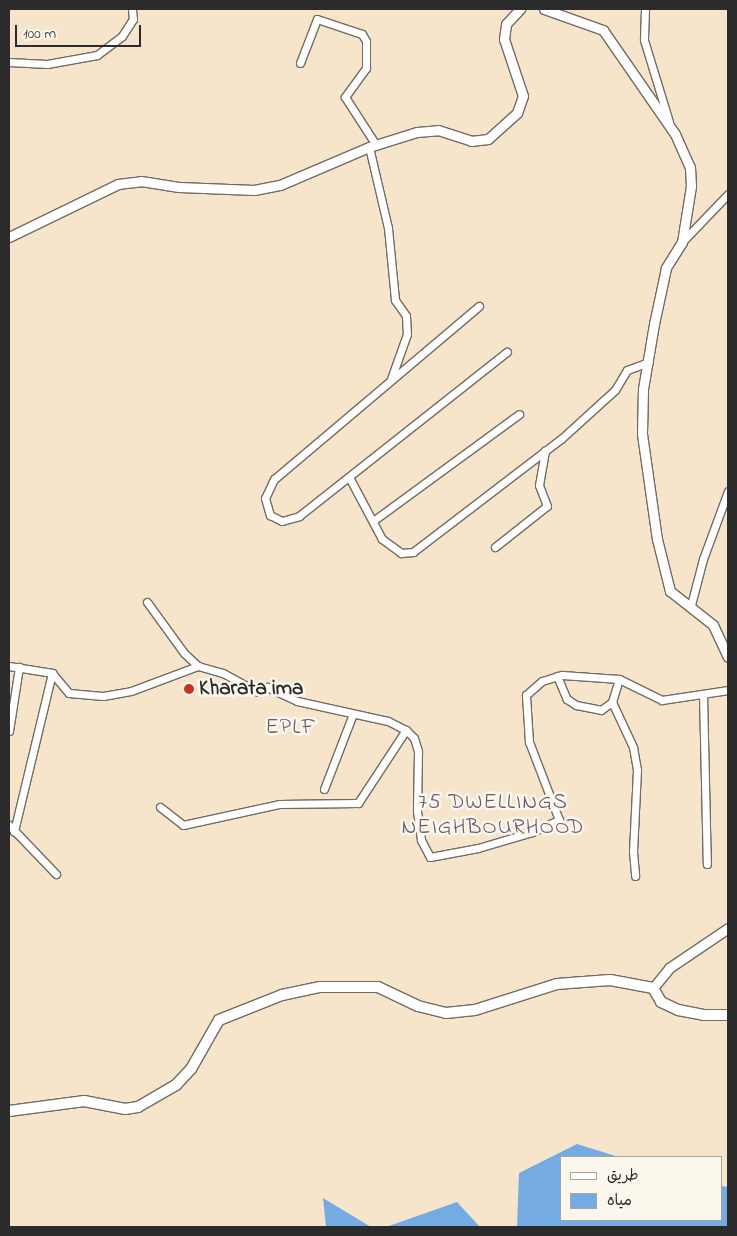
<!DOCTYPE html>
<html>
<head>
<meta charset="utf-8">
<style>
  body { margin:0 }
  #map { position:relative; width:737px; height:1236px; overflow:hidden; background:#f6e4cb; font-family:"Indie Flower","Playpen Sans Arabic",sans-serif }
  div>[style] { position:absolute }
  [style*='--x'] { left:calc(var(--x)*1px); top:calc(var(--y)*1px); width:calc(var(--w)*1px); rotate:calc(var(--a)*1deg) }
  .water>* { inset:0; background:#74abe3 }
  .roads { filter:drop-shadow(1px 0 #726c63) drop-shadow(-1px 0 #726c63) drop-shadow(0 1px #726c63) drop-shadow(0 -1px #726c63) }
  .minor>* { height:7px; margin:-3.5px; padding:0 3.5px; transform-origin:3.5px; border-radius:3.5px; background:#fff }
  .tertiary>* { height:9px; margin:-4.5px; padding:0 4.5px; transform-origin:4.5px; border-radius:4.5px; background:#fff }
  .secondary>* { height:10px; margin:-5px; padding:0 5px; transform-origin:5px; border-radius:5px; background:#fff }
  .dots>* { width:14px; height:14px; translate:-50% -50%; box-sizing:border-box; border:2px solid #fbf7ec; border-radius:50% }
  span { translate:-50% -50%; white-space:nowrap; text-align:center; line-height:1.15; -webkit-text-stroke:5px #fbf7ec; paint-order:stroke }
  .poi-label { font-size:21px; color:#2b2b2b; font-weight:700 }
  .left { translate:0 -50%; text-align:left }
  .neighbourhood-label { font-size:22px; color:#675a70; letter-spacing:1px }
  .frame { position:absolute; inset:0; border:10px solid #2b2b2b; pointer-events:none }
  .legend { position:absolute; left:560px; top:1156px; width:162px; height:65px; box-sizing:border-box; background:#fbf7ec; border:1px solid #a8a59f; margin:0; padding:6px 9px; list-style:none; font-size:15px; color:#2b2b2b }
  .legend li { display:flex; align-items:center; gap:10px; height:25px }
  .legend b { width:25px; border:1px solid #a8a59f }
  .scale { position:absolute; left:15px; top:25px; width:126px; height:22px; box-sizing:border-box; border:2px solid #2b2b2b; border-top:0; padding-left:6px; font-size:15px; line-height:18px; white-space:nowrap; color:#2b2b2b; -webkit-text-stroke:4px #fbf7ec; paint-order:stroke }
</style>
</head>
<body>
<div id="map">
  <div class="water">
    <div style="clip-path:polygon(577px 1144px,619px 1157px,561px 1157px,561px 1220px,721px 1220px,721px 1186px,728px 1187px,728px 1227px,517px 1227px,519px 1173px)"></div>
    <div style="clip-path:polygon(323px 1198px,371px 1227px,326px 1227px)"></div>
    <div style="clip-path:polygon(457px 1202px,480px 1227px,386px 1227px)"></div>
  </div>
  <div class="roads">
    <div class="minor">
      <div style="--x:645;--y:9;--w:31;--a:92"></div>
      <div style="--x:644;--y:40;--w:86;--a:73"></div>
      <div style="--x:9;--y:62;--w:38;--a:3"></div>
      <div style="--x:47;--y:64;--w:51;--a:-10.2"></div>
      <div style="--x:97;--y:55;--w:31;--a:-37"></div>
      <div style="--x:122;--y:36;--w:20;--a:-57"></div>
      <div style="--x:133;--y:19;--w:10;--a:-96"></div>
      <div style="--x:300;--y:63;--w:47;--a:-68.9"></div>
      <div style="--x:317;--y:19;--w:47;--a:18.4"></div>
      <div style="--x:362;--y:34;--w:8;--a:60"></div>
      <div style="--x:366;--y:41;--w:27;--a:90"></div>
      <div style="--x:366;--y:68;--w:36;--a:126"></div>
      <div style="--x:345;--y:97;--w:57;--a:57.1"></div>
      <div style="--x:369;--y:147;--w:83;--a:76.8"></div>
      <div style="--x:388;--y:228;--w:72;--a:84.4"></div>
      <div style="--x:395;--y:300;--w:19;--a:55"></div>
      <div style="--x:406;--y:316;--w:18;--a:87"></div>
      <div style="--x:407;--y:334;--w:48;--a:109.6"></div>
      <div style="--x:682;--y:242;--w:66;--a:-46.2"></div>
      <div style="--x:479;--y:306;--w:268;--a:139.8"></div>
      <div style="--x:274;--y:479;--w:21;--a:115"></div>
      <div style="--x:265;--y:498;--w:18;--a:74"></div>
      <div style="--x:270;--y:515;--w:13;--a:27"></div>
      <div style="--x:282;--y:521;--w:18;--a:-16"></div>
      <div style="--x:299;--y:516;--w:265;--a:-38.3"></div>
      <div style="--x:349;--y:477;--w:70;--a:62"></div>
      <div style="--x:382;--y:539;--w:24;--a:36"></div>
      <div style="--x:401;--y:553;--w:12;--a:-5"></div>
      <div style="--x:413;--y:552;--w:186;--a:-37.4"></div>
      <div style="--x:561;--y:439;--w:73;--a:-42.2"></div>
      <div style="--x:615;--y:390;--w:23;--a:-59"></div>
      <div style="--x:627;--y:370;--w:23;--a:-20"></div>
      <div style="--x:373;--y:521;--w:181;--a:-36.2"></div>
      <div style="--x:495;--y:547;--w:66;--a:-38.3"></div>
      <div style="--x:547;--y:506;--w:22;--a:-111"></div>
      <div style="--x:539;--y:485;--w:35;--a:-80"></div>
      <div style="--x:147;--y:602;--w:63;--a:54"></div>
      <div style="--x:184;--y:653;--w:19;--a:43"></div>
      <div style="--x:198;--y:666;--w:26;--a:16"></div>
      <div style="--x:223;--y:673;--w:38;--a:29"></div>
      <div style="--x:256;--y:691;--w:12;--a:-20"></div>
      <div style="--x:267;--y:687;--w:33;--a:25"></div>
      <div style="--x:297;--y:701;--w:93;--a:12.4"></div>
      <div style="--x:388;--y:721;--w:20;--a:27"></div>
      <div style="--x:691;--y:605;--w:48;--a:-75.4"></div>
      <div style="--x:703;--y:559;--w:72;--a:-69.8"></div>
      <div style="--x:9;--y:666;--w:44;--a:9.2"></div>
      <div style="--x:52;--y:673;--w:163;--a:103.5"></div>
      <div style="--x:52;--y:673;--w:26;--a:50"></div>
      <div style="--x:69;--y:693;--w:34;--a:5"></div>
      <div style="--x:103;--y:696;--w:28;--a:-10"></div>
      <div style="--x:131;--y:691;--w:72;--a:-20.5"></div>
      <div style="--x:557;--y:676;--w:25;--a:67"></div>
      <div style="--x:567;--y:699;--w:11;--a:34"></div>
      <div style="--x:576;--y:705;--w:25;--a:11"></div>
      <div style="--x:601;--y:710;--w:14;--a:-36"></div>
      <div style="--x:619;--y:679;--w:24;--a:107"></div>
      <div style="--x:612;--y:702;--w:50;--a:65"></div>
      <div style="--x:633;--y:747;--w:23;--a:80"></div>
      <div style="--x:637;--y:770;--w:81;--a:92.8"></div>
      <div style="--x:633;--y:851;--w:25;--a:85"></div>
      <div style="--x:703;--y:694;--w:170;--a:88.7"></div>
      <div style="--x:9;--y:731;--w:65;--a:-81.1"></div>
      <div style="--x:324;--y:789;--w:80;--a:-68.9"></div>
      <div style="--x:160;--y:807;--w:29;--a:38"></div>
      <div style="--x:183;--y:825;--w:98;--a:-12.3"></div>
      <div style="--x:279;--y:804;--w:79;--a:-0.7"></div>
      <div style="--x:358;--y:803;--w:87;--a:-56.7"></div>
      <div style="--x:406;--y:730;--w:11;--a:45"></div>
      <div style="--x:414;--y:738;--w:14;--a:73"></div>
      <div style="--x:418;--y:751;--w:60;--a:91"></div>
      <div style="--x:417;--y:811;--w:29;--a:82"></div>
      <div style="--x:421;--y:840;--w:19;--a:62"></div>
      <div style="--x:430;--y:857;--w:49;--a:-10.6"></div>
      <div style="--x:478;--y:848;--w:56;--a:-16.5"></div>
      <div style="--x:532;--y:832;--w:30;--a:-24"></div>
      <div style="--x:559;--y:820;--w:84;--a:-111"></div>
      <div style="--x:529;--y:742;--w:47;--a:-93.7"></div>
      <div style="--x:526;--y:695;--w:21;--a:-41"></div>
      <div style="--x:542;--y:681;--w:21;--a:-17"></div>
      <div style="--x:562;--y:675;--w:57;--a:4"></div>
      <div style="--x:619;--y:679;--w:48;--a:26"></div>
      <div style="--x:662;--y:700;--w:67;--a:-8.6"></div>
      <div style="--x:9;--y:825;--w:68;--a:46.2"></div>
    </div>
    <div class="tertiary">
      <div style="--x:544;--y:9;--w:63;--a:19.6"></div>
      <div style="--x:603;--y:30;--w:126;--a:55.3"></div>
      <div style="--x:675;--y:134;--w:36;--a:66"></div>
      <div style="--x:690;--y:167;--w:19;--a:87"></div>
      <div style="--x:691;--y:186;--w:57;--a:99.1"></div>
      <div style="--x:682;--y:242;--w:31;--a:122"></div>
      <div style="--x:666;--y:268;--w:57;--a:102.1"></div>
      <div style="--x:654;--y:324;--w:66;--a:99.6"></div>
      <div style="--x:643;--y:389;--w:45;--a:91.3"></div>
      <div style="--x:642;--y:434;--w:106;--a:81.9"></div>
      <div style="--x:657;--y:539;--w:54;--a:76"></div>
      <div style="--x:670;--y:591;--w:55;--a:38.3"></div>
      <div style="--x:713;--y:625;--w:35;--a:65"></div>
      <div style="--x:9;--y:237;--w:121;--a:-25.9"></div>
      <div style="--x:118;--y:184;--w:23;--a:-7"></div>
      <div style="--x:141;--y:181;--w:38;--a:9"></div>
      <div style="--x:179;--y:187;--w:75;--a:2.3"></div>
      <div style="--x:254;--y:190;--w:26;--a:-11"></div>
      <div style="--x:280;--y:185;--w:97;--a:-23.1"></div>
      <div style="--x:369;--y:147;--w:50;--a:-17.4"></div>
      <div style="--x:417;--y:132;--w:21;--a:-5"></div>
      <div style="--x:438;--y:130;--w:35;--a:18"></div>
      <div style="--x:471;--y:141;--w:17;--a:-7"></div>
      <div style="--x:488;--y:139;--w:39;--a:-42"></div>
      <div style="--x:517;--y:113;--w:18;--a:-71"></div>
      <div style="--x:523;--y:96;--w:60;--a:-108.4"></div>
      <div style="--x:504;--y:39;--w:15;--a:-82"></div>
      <div style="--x:506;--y:24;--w:21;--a:-47"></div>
      <div style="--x:653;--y:988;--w:26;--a:-51"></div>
      <div style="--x:669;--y:968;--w:71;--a:-34.1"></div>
    </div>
    <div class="secondary">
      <div style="--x:9;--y:1111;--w:76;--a:-7.6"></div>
      <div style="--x:84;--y:1101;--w:42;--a:11"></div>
      <div style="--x:125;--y:1109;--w:13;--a:-9"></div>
      <div style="--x:138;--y:1107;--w:44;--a:-30.1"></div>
      <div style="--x:176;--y:1085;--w:22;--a:-47"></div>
      <div style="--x:191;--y:1069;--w:56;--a:-60.3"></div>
      <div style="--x:219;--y:1020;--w:68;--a:-21.6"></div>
      <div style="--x:282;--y:995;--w:39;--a:-12"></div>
      <div style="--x:320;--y:987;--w:58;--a:0"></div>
      <div style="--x:378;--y:987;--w:44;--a:25.4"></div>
      <div style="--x:418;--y:1006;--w:29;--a:14"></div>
      <div style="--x:446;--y:1013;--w:29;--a:-6"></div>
      <div style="--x:475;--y:1010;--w:86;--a:-17.6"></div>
      <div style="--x:557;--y:984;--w:53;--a:-4.3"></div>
      <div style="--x:610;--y:980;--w:44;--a:10.5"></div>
      <div style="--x:653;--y:988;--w:16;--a:60"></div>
      <div style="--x:661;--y:1002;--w:19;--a:25"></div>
      <div style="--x:678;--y:1010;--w:26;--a:11"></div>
      <div style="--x:704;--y:1015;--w:24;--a:0"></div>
    </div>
  </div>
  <div class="dots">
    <div style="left:189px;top:689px;background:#c8321e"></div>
  </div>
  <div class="poi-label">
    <span class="left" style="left:199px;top:689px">Kharata ima</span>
  </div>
  <div class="neighbourhood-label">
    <span style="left:291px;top:729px">EPLF</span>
    <span style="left:493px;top:816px">75 DWELLINGS<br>NEIGHBOURHOOD</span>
  </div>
  <div class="frame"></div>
  <ul class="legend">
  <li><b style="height:6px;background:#fff"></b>طريق</li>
  <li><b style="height:14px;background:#74abe3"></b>مياه</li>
  </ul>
  <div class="scale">100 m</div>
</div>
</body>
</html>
